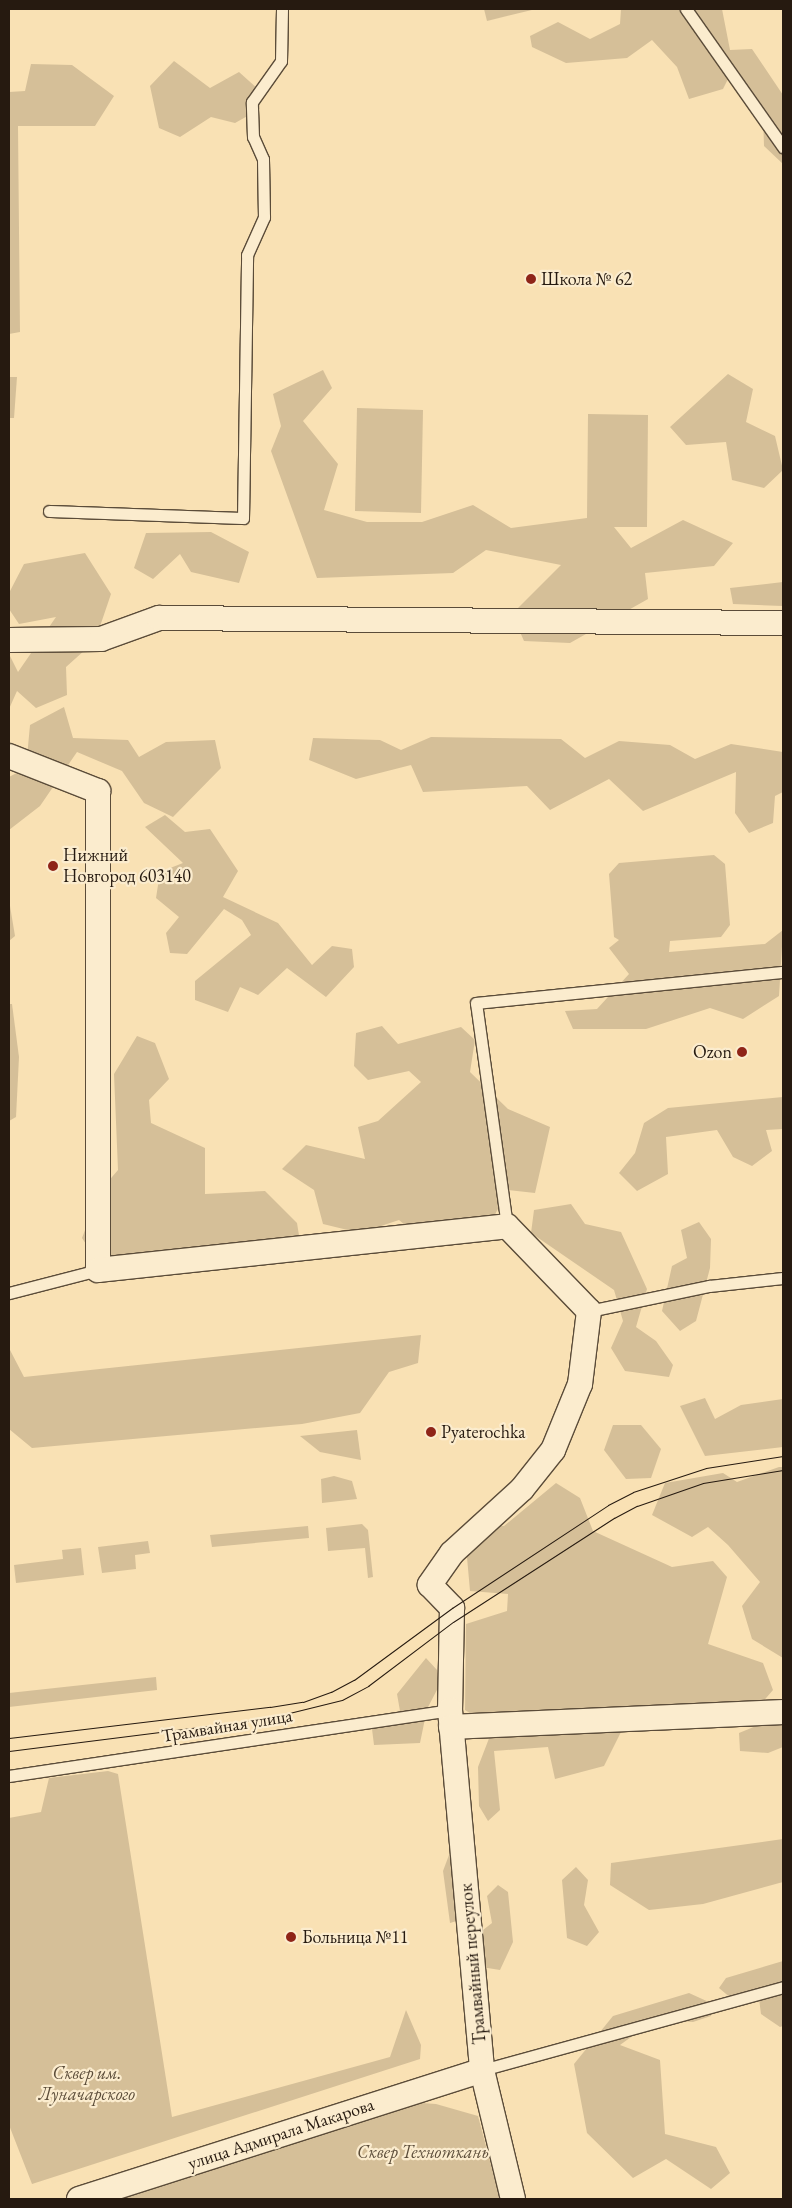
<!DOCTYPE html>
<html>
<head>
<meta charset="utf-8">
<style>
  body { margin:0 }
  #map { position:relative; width:792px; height:2208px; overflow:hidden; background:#f9e1b4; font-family:"EB Garamond",serif }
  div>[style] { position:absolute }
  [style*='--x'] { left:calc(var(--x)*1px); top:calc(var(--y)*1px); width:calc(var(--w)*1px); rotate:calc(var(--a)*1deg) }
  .green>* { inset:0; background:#d5bf98 }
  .roads { filter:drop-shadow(1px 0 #5b4c39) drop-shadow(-1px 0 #5b4c39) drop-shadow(0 1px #5b4c39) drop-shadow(0 -1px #5b4c39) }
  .service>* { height:11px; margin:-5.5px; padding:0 5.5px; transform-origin:5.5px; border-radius:5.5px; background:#fbecce }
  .minor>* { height:24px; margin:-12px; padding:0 12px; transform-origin:12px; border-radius:12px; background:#fbecce }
  .tram>* { height:1px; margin:-0.5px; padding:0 0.5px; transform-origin:0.5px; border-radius:0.5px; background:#261a10 }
  .dots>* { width:14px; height:14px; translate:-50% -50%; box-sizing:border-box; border:2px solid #fbecce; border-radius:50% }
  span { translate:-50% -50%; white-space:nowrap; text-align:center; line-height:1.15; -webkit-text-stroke:4.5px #fbecce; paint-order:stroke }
  .poi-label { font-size:18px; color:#261a10 }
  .left { translate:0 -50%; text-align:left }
  .right { translate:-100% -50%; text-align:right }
  .street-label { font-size:18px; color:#261a10 }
  .park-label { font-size:18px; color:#5b4c39; font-style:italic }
  .frame { position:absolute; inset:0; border:10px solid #261a10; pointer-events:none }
</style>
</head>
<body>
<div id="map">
  <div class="green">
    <div style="clip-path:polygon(484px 9px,536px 9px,487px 21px)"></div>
    <div style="clip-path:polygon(621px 9px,722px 9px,730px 50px,752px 49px,783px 95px,783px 164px,764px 146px,763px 116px,731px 73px,723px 89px,689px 99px,677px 67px,652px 40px,627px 58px,566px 63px,532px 47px,530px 36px,558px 22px,590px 39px,620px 24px)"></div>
    <div style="clip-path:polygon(174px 61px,210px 88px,239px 72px,258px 89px,260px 109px,235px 123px,211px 117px,180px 137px,159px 128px,150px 86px)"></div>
    <div style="clip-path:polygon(31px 64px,72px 65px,114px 96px,95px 126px,18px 126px,20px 332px,9px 334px,9px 92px,25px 91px)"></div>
    <div style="clip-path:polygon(323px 370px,332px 388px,303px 421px,338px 464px,324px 510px,367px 522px,422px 522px,473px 505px,511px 528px,587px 518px,588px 414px,648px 415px,647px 527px,614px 527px,631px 548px,683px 520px,733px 543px,714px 566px,645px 573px,648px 599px,570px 643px,524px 641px,512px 614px,561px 565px,486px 550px,453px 573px,317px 578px,271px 451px,281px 426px,273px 394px)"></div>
    <div style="clip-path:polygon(728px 374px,753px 389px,746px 422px,775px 436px,783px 470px,764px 488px,732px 480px,726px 442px,686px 445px,670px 427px)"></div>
    <div style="clip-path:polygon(9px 377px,17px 377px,14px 418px,9px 418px)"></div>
    <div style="clip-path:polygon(357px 408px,423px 410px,421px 513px,355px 511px)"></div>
    <div style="clip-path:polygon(211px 532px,249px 552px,239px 583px,191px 572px,180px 554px,153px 579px,134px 568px,146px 533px)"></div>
    <div style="clip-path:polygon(85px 553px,111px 594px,95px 641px,66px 667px,67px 695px,36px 708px,17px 691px,9px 709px,9px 654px,18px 672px,56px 617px,19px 624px,9px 609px,9px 593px,24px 564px)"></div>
    <div style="clip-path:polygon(783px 582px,783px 606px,733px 604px,730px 588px)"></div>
    <div style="clip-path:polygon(64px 707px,73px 738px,128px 740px,139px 757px,166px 742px,215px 740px,221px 768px,173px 817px,144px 803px,122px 771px,77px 752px,40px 806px,9px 830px,9px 777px,26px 768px,30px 725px)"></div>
    <div style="clip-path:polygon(431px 737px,561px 739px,585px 758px,619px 741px,670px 745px,695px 759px,731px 744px,783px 752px,783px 792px,775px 796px,773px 823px,749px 833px,735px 813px,736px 772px,643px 811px,609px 779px,550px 810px,527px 786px,423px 792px,411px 765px,356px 779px,309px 760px,313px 738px,380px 740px,401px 750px)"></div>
    <div style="clip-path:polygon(165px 815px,185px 832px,210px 829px,238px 871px,223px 897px,278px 923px,312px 965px,332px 946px,352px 949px,354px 967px,326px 997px,287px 968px,258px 995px,240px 987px,228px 1012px,195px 1000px,195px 981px,251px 935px,242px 920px,224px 909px,187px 954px,170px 953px,166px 933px,179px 917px,156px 898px,160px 872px,183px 863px,145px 827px)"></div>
    <div style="clip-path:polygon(714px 855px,725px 864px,730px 925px,721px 937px,670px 941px,669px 952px,765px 944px,783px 930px,779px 996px,743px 1019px,710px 1008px,646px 1029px,573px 1029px,565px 1011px,597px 1009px,629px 974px,609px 948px,619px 940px,614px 937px,609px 874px,619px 863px)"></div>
    <div style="clip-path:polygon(9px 900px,15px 936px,9px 941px)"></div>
    <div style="clip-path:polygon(9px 1004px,12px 1004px,19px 1057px,16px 1117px,9px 1121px)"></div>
    <div style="clip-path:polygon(382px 1026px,398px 1044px,461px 1027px,475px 1040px,470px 1072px,508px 1109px,550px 1127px,535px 1193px,507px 1190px,489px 1227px,452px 1246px,423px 1240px,399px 1220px,360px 1233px,323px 1224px,314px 1190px,282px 1169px,306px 1145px,365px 1159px,358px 1127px,378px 1121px,421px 1082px,409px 1071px,368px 1080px,354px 1066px,356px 1033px)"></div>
    <div style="clip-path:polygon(137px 1036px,155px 1043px,169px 1079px,149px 1100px,151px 1123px,205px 1148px,205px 1194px,265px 1191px,297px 1223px,303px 1260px,109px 1279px,82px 1238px,100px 1191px,118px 1170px,114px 1074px)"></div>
    <div style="clip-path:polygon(783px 1097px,783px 1129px,766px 1130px,772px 1151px,752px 1166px,733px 1157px,717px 1130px,666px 1137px,668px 1174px,637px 1191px,619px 1173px,635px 1153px,644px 1123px,668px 1108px)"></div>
    <div style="clip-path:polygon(571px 1204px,585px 1224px,621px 1232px,647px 1289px,636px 1327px,656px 1341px,673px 1365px,669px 1377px,625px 1371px,611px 1348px,623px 1321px,614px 1290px,531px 1233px,534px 1210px)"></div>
    <div style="clip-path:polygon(699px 1222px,711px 1239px,710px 1268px,696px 1321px,680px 1331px,662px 1311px,672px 1266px,687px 1258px,681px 1230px)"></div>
    <div style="clip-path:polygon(421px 1335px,418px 1363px,389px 1372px,360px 1413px,302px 1424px,32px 1448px,9px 1429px,10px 1350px,24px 1377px)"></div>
    <div style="clip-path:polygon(705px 1398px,715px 1419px,741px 1405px,783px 1399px,783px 1447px,705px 1456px,680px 1406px)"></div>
    <div style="clip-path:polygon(613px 1425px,641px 1425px,661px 1449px,651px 1478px,626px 1479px,604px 1450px)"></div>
    <div style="clip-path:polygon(357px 1430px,361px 1460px,320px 1452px,300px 1436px)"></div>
    <div style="clip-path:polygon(779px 1467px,783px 1467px,783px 1658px,752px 1639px,742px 1606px,760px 1582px,728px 1545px,708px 1527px,692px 1537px,652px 1515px,665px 1483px,723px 1473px,737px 1482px)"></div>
    <div style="clip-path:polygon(334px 1476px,352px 1481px,357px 1499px,322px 1503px,321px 1479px)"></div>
    <div style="clip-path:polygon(556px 1483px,580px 1498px,593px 1531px,672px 1567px,713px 1561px,727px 1577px,708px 1644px,763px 1663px,773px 1690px,754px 1712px,705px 1705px,675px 1730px,621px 1732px,604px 1766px,555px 1779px,548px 1747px,494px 1751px,500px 1810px,488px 1821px,479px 1806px,478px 1767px,493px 1728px,465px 1710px,466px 1624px,507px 1611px,508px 1594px,470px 1591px,466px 1546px,474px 1526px,504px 1526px)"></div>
    <div style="clip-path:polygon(362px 1524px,368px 1530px,373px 1577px,368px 1578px,365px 1548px,328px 1551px,326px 1528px)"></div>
    <div style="clip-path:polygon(308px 1526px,309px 1538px,212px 1547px,210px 1535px)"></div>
    <div style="clip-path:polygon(148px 1541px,150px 1553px,135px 1555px,136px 1569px,102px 1573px,98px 1547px)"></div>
    <div style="clip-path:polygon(81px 1548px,84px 1575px,16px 1583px,14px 1565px,63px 1559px,62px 1550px)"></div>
    <div style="clip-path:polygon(426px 1658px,437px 1670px,439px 1686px,427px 1709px,420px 1743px,374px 1745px,371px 1721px,400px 1711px,397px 1694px)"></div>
    <div style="clip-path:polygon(156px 1677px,157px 1690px,9px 1707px,9px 1693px)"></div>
    <div style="clip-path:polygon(783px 1715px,783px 1747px,768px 1753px,740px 1751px,739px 1733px)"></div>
    <div style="clip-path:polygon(108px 1771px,118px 1774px,172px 2117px,390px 2057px,406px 2010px,421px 2045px,420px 2059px,32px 2184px,9px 2125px,9px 1818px,41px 1812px,49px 1778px)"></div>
    <div style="clip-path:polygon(783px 1839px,783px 1882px,703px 1904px,649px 1910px,610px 1885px,611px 1863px)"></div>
    <div style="clip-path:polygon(449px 1855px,462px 1859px,474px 1937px,492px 1923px,487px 1896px,498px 1885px,508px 1892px,513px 1942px,500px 1970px,469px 1965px,463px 1919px,450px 1923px,443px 1871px)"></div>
    <div style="clip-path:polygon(576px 1867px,588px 1880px,584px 1905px,599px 1932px,587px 1946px,567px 1938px,562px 1880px)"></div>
    <div style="clip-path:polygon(783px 1961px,783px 2026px,780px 2027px,761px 2014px,758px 1991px,732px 1999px,719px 1988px,726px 1978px)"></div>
    <div style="clip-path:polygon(689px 1993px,711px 2003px,711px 2016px,693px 2022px,656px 2019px,620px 2045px,660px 2060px,665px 2134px,716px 2147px,730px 2173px,711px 2189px,666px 2159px,633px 2178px,587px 2133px,574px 2064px,613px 2016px)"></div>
    <div style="clip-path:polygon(422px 2103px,436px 2104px,478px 2116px,500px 2199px,118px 2199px)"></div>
  </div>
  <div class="roads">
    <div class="service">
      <div style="--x:686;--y:9;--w:169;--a:54.9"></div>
      <div style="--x:49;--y:511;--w:194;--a:2.1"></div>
      <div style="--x:243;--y:518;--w:263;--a:-89.1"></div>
      <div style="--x:247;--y:255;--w:42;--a:-65.9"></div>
      <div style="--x:264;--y:217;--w:58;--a:-91"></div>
      <div style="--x:263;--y:159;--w:24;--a:-114"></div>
      <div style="--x:253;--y:137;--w:35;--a:-92"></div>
      <div style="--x:252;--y:102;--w:50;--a:-54.7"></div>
      <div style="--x:281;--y:61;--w:52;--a:-88.9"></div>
      <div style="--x:507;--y:1226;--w:225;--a:-97.9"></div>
      <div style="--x:476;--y:1003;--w:309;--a:-5.8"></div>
      <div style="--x:9;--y:1293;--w:92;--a:-14.5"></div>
      <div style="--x:589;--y:1311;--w:123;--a:-11.8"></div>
      <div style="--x:709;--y:1286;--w:74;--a:-6.2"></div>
      <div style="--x:9;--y:1776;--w:446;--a:-8.5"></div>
      <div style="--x:482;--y:2070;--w:312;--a:-15.4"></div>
    </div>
    <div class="minor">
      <div style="--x:9;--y:640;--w:92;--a:-0.6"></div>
      <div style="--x:101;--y:639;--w:62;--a:-19.9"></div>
      <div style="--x:159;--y:618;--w:624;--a:0.46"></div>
      <div style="--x:9;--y:756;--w:96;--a:21.5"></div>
      <div style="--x:98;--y:791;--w:479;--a:90"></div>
      <div style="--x:98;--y:1270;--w:411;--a:-6.1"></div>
      <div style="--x:507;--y:1226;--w:118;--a:46"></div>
      <div style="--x:589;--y:1311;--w:74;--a:97"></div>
      <div style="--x:580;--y:1384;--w:71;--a:112.2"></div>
      <div style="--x:553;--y:1450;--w:50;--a:128.5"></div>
      <div style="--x:522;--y:1489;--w:95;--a:137.6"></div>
      <div style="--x:452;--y:1553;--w:39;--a:125"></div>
      <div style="--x:430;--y:1585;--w:32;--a:46"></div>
      <div style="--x:452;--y:1608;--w:102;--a:91.1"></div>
      <div style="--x:450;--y:1710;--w:361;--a:84.9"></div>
      <div style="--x:482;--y:2070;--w:133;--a:76.5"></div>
      <div style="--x:451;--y:1727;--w:332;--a:-2.6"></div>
      <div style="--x:79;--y:2199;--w:423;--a:-17.7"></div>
    </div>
  </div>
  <div class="tram">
    <div style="--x:9;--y:1738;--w:263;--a:-6.8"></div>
    <div style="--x:270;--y:1707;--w:33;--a:-9"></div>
    <div style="--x:303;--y:1702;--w:30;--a:-20"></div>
    <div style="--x:331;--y:1692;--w:26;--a:-28"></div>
    <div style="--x:354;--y:1680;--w:122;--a:-36.3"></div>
    <div style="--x:452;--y:1608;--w:187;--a:-33.4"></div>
    <div style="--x:608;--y:1505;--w:28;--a:-27"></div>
    <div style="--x:633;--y:1492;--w:77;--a:-18.2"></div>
    <div style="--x:706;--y:1468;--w:78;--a:-8.9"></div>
    <div style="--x:9;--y:1751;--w:262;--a:-7.2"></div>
    <div style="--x:269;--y:1718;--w:75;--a:-13.9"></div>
    <div style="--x:342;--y:1700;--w:30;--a:-28"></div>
    <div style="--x:368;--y:1686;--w:106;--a:-37"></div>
    <div style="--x:453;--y:1622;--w:192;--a:-32.9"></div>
    <div style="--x:614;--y:1518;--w:26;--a:-28"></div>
    <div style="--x:637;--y:1506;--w:70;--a:-19.2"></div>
    <div style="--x:703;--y:1483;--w:81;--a:-9.2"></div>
  </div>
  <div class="dots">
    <div style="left:531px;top:279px;background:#8f2418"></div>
    <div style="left:53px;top:866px;background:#8f2418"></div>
    <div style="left:742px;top:1052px;background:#8f2418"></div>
    <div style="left:431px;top:1432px;background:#8f2418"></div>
    <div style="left:291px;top:1937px;background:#8f2418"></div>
  </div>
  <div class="poi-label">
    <span class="left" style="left:541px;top:279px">Школа № 62</span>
    <span class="left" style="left:63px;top:866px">Нижний<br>Новгород 603140</span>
    <span class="right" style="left:732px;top:1052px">Ozon</span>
    <span class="left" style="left:441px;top:1432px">Pyaterochka</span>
    <span class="left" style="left:302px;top:1937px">Больница №11</span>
  </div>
  <div class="street-label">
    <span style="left:227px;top:1726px;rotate:-9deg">Трамвайная улица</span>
    <span style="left:473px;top:1964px;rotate:-95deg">Трамвайный переулок</span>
    <span style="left:281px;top:2134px;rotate:-18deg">улица Адмирала Макарова</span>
  </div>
  <div class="park-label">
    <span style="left:87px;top:2084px">Сквер им.<br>Луначарского</span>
    <span style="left:423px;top:2152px">Сквер Техноткань</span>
  </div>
  <div class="frame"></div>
</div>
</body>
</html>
